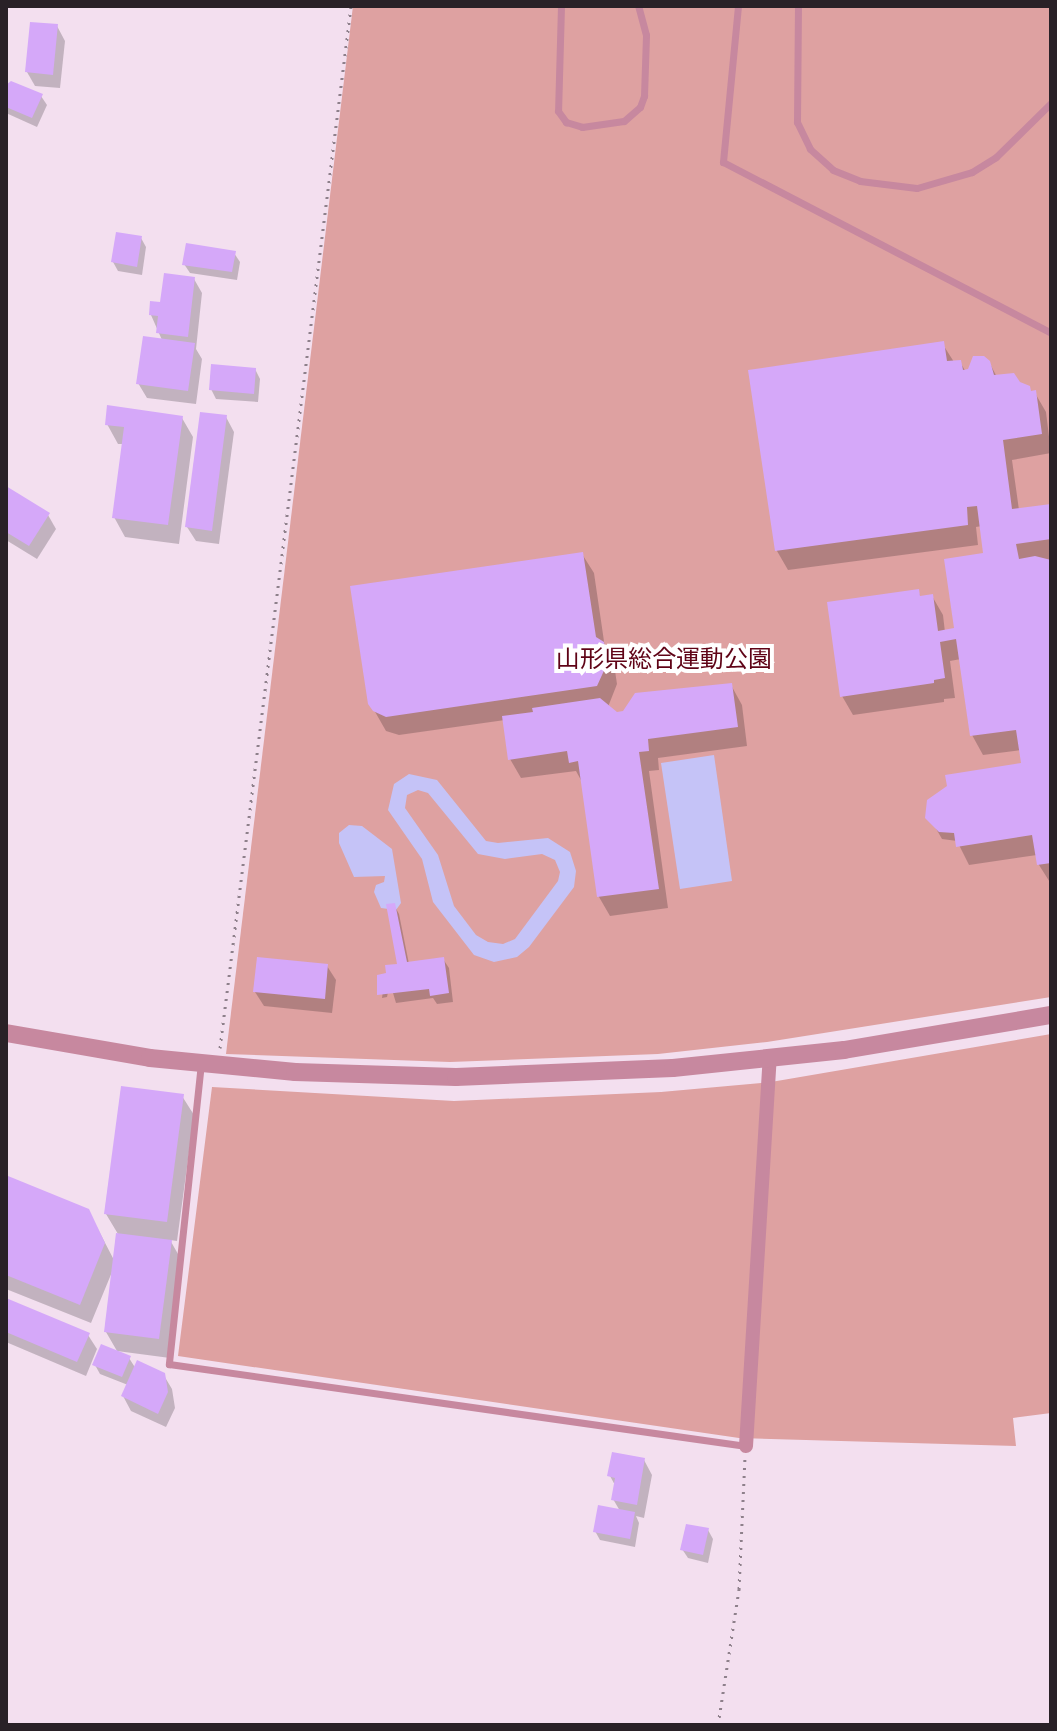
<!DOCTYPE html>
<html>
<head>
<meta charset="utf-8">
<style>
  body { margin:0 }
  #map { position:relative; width:1057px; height:1731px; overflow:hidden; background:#f3dfef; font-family:Figtree,"Noto Sans JP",sans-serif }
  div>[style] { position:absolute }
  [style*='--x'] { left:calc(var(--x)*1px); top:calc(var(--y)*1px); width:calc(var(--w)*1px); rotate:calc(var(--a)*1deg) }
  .green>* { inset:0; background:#dea1a1 }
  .water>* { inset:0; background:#c5c3f7 }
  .shadow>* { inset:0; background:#0003 }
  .building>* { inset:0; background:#d5a8f9 }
  .path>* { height:3px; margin-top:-1.5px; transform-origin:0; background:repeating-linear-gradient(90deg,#8e808b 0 2px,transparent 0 8px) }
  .service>* { height:7px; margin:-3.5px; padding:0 3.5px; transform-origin:3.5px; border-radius:3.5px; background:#c7889f }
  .minor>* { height:14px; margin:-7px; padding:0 7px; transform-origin:7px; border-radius:7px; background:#c7889f }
  .tertiary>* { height:18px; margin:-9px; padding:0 9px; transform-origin:9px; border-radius:9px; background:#c7889f }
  span { translate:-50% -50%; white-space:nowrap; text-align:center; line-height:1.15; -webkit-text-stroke:8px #fff; paint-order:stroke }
  .park-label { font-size:24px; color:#5f0316 }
  .frame { position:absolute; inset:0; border:8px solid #292127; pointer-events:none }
</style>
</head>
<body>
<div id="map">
  <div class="green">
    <div style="clip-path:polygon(353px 6px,1051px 6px,1051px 997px,767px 1042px,658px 1054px,450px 1062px,226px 1054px)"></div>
    <div style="clip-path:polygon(1051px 1034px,1051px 1413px,1013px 1418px,1016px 1446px,739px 1438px,178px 1356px,212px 1087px,454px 1101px,661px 1092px,771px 1082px)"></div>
  </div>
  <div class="water">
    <div style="clip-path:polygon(714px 755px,732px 881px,680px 889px,661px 763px)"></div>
    <div style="clip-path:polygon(evenodd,409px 774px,437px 780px,486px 841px,498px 843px,548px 838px,570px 852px,576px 871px,574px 887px,529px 947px,517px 957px,494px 962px,474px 955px,433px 902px,422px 859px,388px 810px,394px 784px,409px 774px,418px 790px,428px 793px,478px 854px,505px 859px,542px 854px,555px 860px,560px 872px,558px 881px,515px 939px,503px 944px,488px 942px,476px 935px,454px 906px,438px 855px,405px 808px,407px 795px,418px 790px)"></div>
    <div style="clip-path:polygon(349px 825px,362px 826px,392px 849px,401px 903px,396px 910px,381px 908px,374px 892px,376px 885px,384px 882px,385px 876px,354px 877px,339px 843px,339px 833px)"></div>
  </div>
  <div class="shadow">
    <div style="clip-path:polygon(57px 26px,65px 41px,60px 88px,35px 86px,27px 72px)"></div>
    <div style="clip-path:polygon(6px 88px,41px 96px,47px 105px,37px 127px,6px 113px)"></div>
    <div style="clip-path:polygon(141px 238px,146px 247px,142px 275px,118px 271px,113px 262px)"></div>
    <div style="clip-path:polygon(234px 253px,240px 262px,237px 280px,190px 273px,184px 264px)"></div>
    <div style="clip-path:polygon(194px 279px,202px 293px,196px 349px,202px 359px,196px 404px,147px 398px,138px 383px,162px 340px,151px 315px)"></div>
    <div style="clip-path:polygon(942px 343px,954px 362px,960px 362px,966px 372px,989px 362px,997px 377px,1035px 393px,1046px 412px,1051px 453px,1012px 460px,1019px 510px,1051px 506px,1051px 560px,1043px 561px,1051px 563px,1051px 884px,1039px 865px,1037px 855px,969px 865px,957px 841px,942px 839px,927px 813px,1024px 765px,1021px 750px,983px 755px,972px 735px,961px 659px,950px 661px,955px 698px,944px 699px,944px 702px,853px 715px,842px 696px,918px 591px,921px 598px,932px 596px,943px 615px,945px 632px,957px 630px,985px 554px,982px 526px,976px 527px,978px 545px,788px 570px,777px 551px,750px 372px)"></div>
    <div style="clip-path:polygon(255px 369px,260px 379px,258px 402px,216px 399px,211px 389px)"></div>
    <div style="clip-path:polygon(226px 417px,234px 432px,219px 544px,196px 541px,187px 527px)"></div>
    <div style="clip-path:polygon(182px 418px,193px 437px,179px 544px,125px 537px,114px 517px,124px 444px,118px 444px,107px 424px)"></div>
    <div style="clip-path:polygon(6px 488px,48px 515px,56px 529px,37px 559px,6px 540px)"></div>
    <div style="clip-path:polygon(582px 554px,594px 573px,605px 648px,614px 664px,617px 684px,608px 707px,616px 714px,731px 685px,742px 705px,747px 746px,658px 758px,659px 770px,649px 771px,668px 908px,610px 916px,599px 897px,582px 782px,576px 771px,521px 778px,510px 759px,505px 720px,399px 735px,386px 731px,370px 703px)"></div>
    <div style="clip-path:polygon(394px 905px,399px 914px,409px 964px,443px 959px,449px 968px,453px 1002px,437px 1004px,433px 998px,396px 1003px,390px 983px,387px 997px,382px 998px,385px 975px,400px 965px)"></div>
    <div style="clip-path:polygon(327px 966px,336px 980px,332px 1013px,264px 1006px,255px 992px)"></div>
    <div style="clip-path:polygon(182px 1096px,194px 1115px,177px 1241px,170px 1240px,182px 1261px,170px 1358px,117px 1351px,106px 1332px,112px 1272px,91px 1323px,6px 1289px,6px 1187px,9px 1178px,88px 1210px,115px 1262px,118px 1234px,106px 1214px)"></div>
    <div style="clip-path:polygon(6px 1300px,88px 1335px,97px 1349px,86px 1376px,6px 1342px)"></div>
    <div style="clip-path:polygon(129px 1358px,136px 1369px,163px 1374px,172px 1389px,175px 1408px,166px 1427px,131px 1411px,123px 1396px,128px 1385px,100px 1374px,95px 1365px)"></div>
    <div style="clip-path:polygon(644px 1460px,652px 1475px,644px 1518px,636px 1516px,639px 1523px,635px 1547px,600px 1540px,595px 1531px,620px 1511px,613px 1499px,616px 1487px,610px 1476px)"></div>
    <div style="clip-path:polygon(708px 1530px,713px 1539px,708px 1563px,688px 1558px,682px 1549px)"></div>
  </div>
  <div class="building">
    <div style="clip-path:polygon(30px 22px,58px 24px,53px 75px,25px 72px)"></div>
    <div style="clip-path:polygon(11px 81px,43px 94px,32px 118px,6px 107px,6px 85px)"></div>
    <div style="clip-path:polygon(116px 232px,142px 236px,137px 267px,111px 262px)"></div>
    <div style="clip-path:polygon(186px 243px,236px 251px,232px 272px,182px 265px)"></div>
    <div style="clip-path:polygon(164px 273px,195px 277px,188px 337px,156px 333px,158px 316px,149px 315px,150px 301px,160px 302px)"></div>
    <div style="clip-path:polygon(143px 336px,195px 343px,188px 391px,136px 384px)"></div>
    <div style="clip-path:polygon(944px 341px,947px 361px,961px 360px,963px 370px,968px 369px,973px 356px,984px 356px,990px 361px,994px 375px,1014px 373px,1020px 382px,1030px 386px,1031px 391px,1036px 390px,1042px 434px,1003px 440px,1012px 509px,1051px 504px,1051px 539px,1016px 544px,1019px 559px,1035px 556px,1051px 560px,1051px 863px,1037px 865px,1032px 835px,956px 847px,954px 833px,939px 832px,925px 818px,927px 800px,947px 786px,945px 775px,1021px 763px,1016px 730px,970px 736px,956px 639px,940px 642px,945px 678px,934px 680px,934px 683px,840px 697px,827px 602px,919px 589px,920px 596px,933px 594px,938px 631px,954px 628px,944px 559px,983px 553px,977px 506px,967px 507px,968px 525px,775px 551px,748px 370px)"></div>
    <div style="clip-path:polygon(211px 364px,256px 368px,254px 394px,209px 390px)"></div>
    <div style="clip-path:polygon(107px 405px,183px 416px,168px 525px,112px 518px,124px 427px,105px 425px)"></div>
    <div style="clip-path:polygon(200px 412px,227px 415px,212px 531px,185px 527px)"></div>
    <div style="clip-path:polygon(6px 486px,50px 513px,29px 546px,6px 532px)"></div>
    <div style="clip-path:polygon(583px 552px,596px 637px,604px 642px,607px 664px,597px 686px,386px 717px,373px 711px,368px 704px,350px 586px)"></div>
    <div style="clip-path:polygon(732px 683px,738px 727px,648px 739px,649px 751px,639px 752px,659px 889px,597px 897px,578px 761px,569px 763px,567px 751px,508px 760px,502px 716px,533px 712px,532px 708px,600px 698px,617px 712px,623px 711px,635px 693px)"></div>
    <div style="clip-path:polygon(395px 903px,407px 962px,444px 957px,449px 993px,430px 996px,429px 989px,377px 995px,377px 975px,386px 973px,385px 965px,397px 964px,386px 904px)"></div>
    <div style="clip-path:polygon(257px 957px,328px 964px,325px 999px,253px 992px)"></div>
    <div style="clip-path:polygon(121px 1086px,184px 1094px,167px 1222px,104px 1214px)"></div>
    <div style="clip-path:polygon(8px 1176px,89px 1209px,105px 1243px,80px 1305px,6px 1275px)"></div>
    <div style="clip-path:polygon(116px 1233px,172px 1240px,159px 1339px,104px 1332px)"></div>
    <div style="clip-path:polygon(6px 1298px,90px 1333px,77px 1362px,6px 1332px)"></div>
    <div style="clip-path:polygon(101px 1344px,131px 1356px,122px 1377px,92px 1365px)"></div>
    <div style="clip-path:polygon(137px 1360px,165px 1373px,168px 1392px,158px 1414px,121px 1396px)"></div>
    <div style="clip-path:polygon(612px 1452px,645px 1458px,637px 1505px,611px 1500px,615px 1478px,607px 1476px)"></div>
    <div style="clip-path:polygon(598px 1505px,635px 1512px,630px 1539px,593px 1532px)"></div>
    <div style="clip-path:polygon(686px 1524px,709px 1528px,703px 1555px,680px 1550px)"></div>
  </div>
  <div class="path">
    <div style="--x:220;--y:1048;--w:1050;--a:-82.83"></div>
    <div style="--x:718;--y:1725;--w:138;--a:-81.2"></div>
    <div style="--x:739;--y:1589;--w:130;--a:-87.4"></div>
  </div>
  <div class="service">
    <div style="--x:561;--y:6;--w:105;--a:91.6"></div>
    <div style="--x:558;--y:111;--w:14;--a:54"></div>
    <div style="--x:566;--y:122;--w:17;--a:17"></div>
    <div style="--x:582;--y:127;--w:42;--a:-8.1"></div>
    <div style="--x:624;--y:121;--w:21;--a:-41"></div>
    <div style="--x:640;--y:107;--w:12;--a:-70"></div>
    <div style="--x:644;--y:96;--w:61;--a:-88.1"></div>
    <div style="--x:646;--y:35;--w:30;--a:-105"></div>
    <div style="--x:738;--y:6;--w:157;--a:95.5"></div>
    <div style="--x:723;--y:162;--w:370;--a:27.5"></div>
    <div style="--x:798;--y:6;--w:116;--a:90.5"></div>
    <div style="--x:797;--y:122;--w:30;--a:64"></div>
    <div style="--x:810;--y:149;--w:31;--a:42"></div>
    <div style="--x:833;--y:170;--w:29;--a:22"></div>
    <div style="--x:860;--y:181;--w:57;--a:7"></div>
    <div style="--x:917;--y:188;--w:57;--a:-16.2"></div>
    <div style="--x:972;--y:172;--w:28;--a:-32"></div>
    <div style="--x:996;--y:157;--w:77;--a:-44.5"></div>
    <div style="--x:201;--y:1063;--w:303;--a:96.1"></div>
    <div style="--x:169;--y:1364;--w:583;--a:8.09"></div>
  </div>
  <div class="minor">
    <div style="--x:746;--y:1446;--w:389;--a:-86.5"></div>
  </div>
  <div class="tertiary">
    <div style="--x:6;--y:1033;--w:146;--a:9.8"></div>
    <div style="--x:150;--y:1058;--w:146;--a:5.5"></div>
    <div style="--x:295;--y:1072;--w:161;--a:1.8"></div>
    <div style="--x:456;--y:1077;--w:217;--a:-2.4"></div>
    <div style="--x:673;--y:1068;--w:172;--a:-6"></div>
    <div style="--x:844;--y:1050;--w:210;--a:-9.6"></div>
  </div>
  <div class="park-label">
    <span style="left:664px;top:659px">山形県総合運動公園</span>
  </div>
  <div class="frame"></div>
</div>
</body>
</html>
